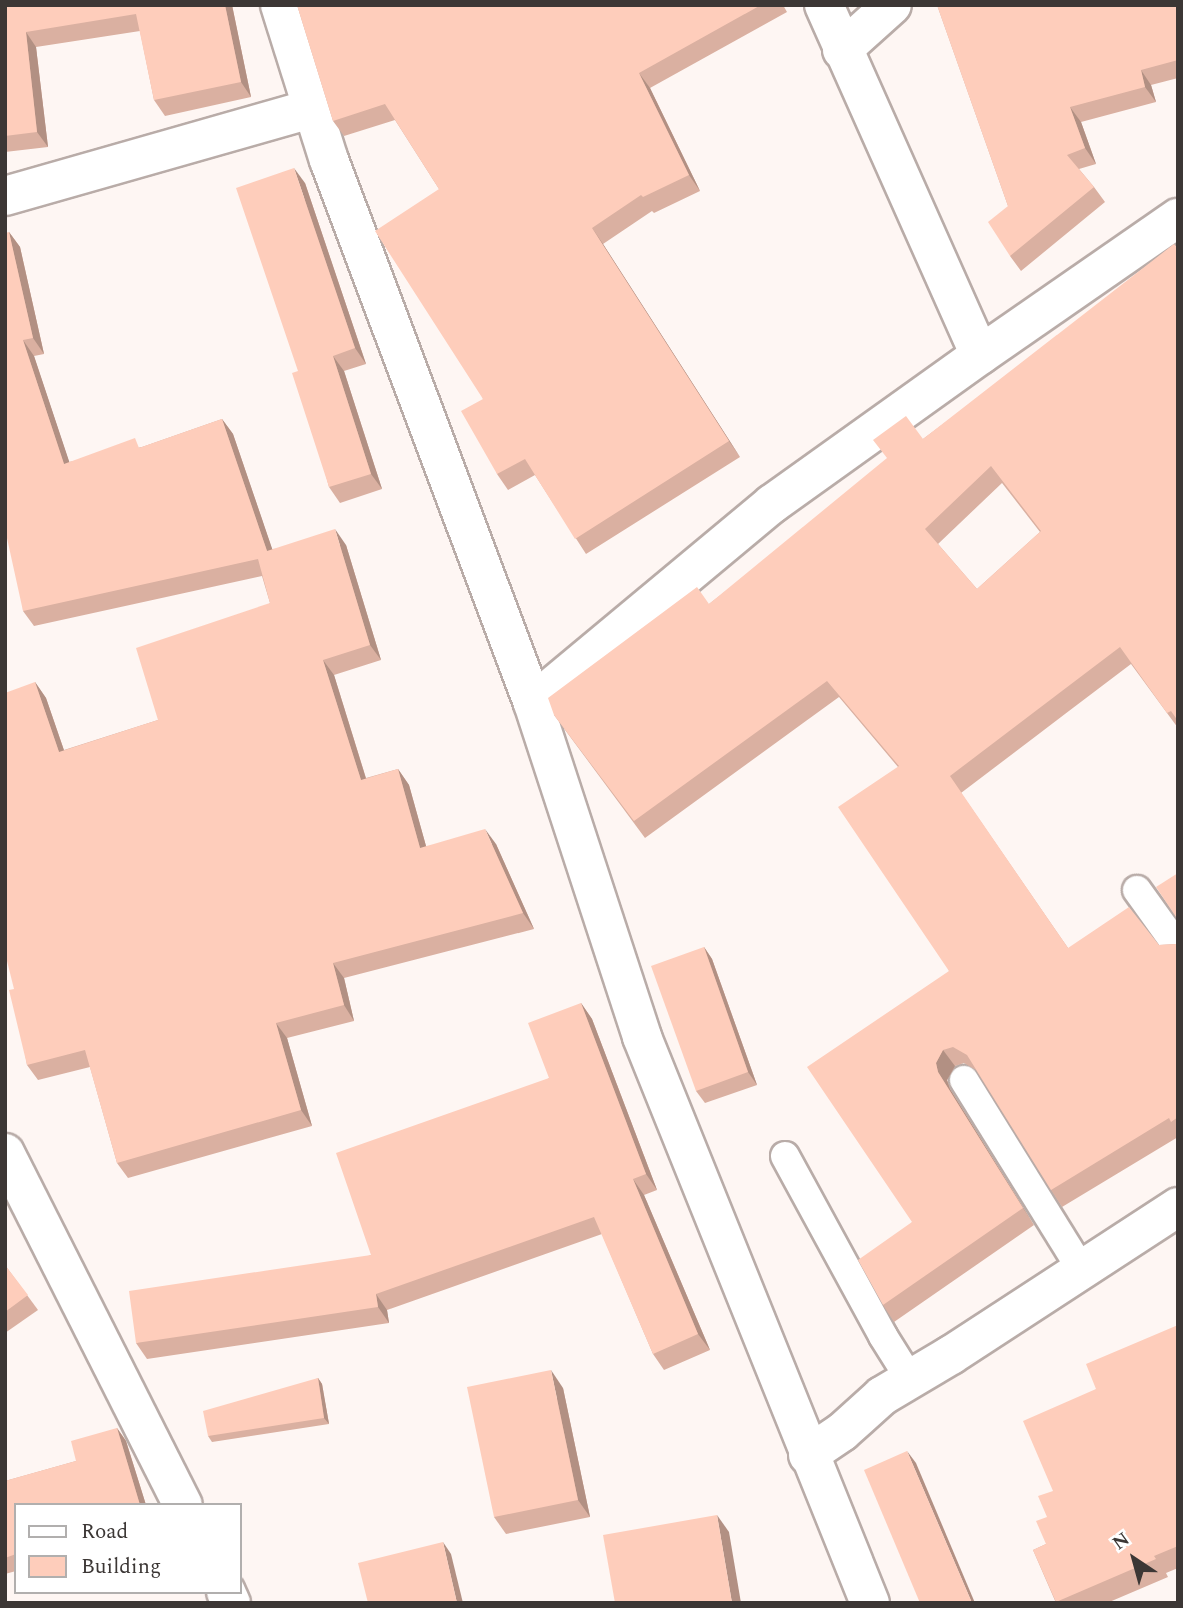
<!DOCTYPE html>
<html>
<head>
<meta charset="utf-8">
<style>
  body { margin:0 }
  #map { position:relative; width:1183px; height:1608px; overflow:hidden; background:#fef6f3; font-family:Spectral,serif }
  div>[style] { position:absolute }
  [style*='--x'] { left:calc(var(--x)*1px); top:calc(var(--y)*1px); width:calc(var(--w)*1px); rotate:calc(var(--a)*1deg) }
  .roads { filter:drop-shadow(2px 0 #b9aca8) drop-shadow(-2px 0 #b9aca8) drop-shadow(0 2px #b9aca8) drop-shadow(0 -2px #b9aca8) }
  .service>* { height:28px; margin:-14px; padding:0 14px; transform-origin:14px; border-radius:14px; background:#fff }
  .minor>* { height:38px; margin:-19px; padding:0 19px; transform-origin:19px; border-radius:19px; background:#fff }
  .wall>* { inset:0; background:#dab0a1 }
  .shaded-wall>* { inset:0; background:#b29083 }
  .building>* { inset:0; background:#fecdbb }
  span { translate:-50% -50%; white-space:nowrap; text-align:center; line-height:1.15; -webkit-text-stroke:7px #fff; paint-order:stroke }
  .frame { position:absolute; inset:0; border:7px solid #3c3735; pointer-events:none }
  .legend { position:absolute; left:14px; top:1503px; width:228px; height:91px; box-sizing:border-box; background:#fff; border:2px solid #b1afae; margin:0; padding:9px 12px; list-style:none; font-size:21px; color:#3c3735 }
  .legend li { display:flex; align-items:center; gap:14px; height:35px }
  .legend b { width:35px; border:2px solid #b1afae }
  .north { position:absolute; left:1099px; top:1524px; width:70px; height:70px; -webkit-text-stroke:5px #fff; paint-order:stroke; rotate:324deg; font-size:19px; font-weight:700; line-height:28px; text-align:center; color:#3c3735 }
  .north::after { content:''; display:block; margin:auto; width:24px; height:32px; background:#3c3735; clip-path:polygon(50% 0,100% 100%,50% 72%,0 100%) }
</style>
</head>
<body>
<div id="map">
  <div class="roads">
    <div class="service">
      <div style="--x:1137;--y:890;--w:70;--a:54.3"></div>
      <div style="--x:964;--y:1080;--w:224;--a:58.2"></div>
      <div style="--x:785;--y:1156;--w:205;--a:61.4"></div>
      <div style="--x:883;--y:1336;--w:51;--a:57.9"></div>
    </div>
    <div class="minor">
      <div style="--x:280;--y:5;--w:163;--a:72.5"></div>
      <div style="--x:329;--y:160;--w:580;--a:69.41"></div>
      <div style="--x:533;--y:703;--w:351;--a:71.9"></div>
      <div style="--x:642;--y:1037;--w:610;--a:68.06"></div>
      <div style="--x:824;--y:5;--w:383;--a:66"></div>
      <div style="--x:842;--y:50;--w:67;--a:-42"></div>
      <div style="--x:5;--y:196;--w:320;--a:-15.9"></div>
      <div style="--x:533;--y:703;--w:311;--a:-39.8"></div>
      <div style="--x:772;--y:504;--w:256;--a:-35.6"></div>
      <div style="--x:980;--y:355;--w:241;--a:-34.7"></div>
      <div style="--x:5;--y:1153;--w:394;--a:63.2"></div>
      <div style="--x:808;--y:1455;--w:41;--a:-34.1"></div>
      <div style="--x:842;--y:1432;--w:54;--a:-42"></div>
      <div style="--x:882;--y:1396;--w:80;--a:-30.7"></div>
      <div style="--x:951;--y:1355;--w:271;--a:-33.1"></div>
      <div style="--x:226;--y:1592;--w:12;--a:66"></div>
    </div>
  </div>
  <div class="wall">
    <div style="clip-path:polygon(5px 5px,232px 5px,251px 97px,165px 116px,154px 100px,140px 31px,36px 47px,48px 147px,5px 152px)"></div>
    <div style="clip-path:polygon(297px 5px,783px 5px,787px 12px,650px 88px,700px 191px,654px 213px,652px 211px,603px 244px,740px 457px,586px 554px,535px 475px,508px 490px,497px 474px,483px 399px,439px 189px,395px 120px,344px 136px,333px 121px)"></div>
    <div style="clip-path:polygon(937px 5px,1178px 5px,1178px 78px,1151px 85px,1156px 102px,1081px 122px,1096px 164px,1079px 169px,1094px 187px,1105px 202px,1021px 271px,1010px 256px,1008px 206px)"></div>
    <div style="clip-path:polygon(305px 183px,366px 364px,344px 371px,382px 489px,340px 503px,329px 487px,298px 371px)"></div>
    <div style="clip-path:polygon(9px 232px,20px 247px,44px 354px,34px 356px,69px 462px,142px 447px,222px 419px,233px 434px,272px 549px,346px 545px,381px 660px,334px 675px,366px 778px,398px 769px,409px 785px,426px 846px,496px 844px,534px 929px,344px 978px,354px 1021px,287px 1038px,312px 1126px,128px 1178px,117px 1163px,90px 1067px,38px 1080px,27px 1065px,14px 989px,35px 682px,46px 698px,64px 750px,158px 720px,270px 603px,262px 576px,34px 626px,23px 611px)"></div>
    <div style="clip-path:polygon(evenodd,1178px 249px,1178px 728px,1131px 664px,961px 793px,1068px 948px,1159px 945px,1176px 944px,1178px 942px,1178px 1137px,1062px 1207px,1051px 1190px,976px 1070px,964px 1063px,955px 1066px,947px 1080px,950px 1089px,1034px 1225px,894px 1322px,883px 1305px,912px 1222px,949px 971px,898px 767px,839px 697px,645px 838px,554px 715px,709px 604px,923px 439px,1178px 249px,1002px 483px,1040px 532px,977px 589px,938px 544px,1002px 483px)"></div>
    <div style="clip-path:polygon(704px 947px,712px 959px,757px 1085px,705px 1103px,696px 1091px)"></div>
    <div style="clip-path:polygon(581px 1003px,592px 1019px,657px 1190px,644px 1195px,710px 1350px,664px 1370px,653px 1354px,602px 1234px,387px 1310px,389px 1323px,147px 1359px,136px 1343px,371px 1255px,549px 1078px)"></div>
    <div style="clip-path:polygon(5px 1265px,38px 1310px,5px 1333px)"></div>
    <div style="clip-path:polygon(1178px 1325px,1178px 1568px,1166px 1573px,1168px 1577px,1107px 1603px,1056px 1603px,1033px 1550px,1046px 1544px,1053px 1491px,1096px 1389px)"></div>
    <div style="clip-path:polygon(318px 1378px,322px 1384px,329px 1424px,212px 1442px,208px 1436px)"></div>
    <div style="clip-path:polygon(563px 1388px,590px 1517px,506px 1534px,494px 1517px)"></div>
    <div style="clip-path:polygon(117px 1428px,126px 1441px,146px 1505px,16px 1505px,16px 1571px,5px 1574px,5px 1481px,76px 1461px)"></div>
  </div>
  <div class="shaded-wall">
    <div style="clip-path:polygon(225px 5px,232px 5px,251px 97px,241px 82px)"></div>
    <div style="clip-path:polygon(26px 32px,36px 47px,48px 147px,37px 132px)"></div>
    <div style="clip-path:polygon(1141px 70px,1151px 85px,1156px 102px,1145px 87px)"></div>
    <div style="clip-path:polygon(639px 73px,650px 88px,700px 191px,689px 175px)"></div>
    <div style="clip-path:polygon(1070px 107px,1081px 122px,1096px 164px,1085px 148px)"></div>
    <div style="clip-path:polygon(294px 168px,305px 183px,366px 364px,355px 348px)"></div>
    <div style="clip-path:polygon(592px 228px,603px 244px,740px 457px,729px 441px)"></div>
    <div style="clip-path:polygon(9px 232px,20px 247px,44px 354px,33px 338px)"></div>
    <div style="clip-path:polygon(23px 340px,34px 356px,75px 479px,64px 464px)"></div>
    <div style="clip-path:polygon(333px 356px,344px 371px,382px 489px,371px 474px)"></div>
    <div style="clip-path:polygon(222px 419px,233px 434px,278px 566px,267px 551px)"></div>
    <div style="clip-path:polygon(335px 529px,346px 545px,381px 660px,370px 645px)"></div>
    <div style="clip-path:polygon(323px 660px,334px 675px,371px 795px,361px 780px)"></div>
    <div style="clip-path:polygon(35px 682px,46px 698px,70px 768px,59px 752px)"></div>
    <div style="clip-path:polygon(398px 769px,409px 785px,431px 864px,420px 848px)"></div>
    <div style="clip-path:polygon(485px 829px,496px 844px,534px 929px,523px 913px)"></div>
    <div style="clip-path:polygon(704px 947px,712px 959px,757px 1085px,748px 1072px)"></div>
    <div style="clip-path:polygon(333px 963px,344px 978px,354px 1021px,344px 1005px)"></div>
    <div style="clip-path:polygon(581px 1003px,592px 1019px,657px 1190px,646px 1174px)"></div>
    <div style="clip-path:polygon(276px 1023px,287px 1038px,312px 1126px,301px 1110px)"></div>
    <div style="clip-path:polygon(943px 1050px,955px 1066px,947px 1080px,950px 1089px,1034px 1225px,1023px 1208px,938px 1072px,936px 1063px)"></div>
    <div style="clip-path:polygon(633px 1179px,644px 1195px,710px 1350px,698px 1334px)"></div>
    <div style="clip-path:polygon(376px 1294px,387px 1310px,389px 1323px,378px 1307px)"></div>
    <div style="clip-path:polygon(551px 1370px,563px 1388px,590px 1517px,578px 1500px)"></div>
    <div style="clip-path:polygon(318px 1378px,322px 1384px,329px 1424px,324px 1418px)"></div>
    <div style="clip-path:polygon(117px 1428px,126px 1441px,146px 1505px,140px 1505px)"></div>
    <div style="clip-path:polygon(907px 1451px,916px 1463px,975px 1603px,972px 1603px)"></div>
    <div style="clip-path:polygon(717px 1515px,729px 1532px,741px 1603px,732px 1603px)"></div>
    <div style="clip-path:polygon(443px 1542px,451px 1554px,463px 1603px,457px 1603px)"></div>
  </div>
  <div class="building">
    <div style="clip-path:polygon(5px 5px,225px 5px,241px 82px,154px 100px,136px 14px,26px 32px,37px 132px,5px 136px)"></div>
    <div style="clip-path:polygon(297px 5px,761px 5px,639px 73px,689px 175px,643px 197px,641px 195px,592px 228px,729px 441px,575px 539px,525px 459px,497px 474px,461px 411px,483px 399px,375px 231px,439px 189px,385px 104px,333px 121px)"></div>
    <div style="clip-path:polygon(937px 5px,1178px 5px,1178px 60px,1141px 70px,1145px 87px,1070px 107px,1085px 148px,1067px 155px,1094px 187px,1010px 256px,988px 222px,1008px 206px)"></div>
    <div style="clip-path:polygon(294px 168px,355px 348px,333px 356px,371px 474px,329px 487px,292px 373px,298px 371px,236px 188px)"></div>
    <div style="clip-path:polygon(9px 232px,33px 338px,23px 340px,64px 464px,135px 438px,139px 448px,222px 419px,267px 551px,335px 529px,370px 645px,323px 660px,361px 780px,398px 769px,420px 848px,485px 829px,523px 913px,333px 963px,344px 1005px,276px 1023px,301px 1110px,117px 1163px,85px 1050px,27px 1065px,9px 990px,14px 989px,5px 953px,5px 693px,35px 682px,59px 752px,158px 720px,136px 648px,270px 603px,258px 559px,23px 611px,5px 529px,5px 233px)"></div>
    <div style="clip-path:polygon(evenodd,1174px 244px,1178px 249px,1178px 721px,1171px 711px,1167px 713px,1120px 647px,950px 776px,1068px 948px,1129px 907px,1159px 945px,1176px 944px,1178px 942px,1178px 1117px,1171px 1122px,1169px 1118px,1051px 1190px,967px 1055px,953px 1047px,943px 1050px,936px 1063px,938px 1072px,1023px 1208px,883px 1305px,858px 1260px,912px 1222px,807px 1067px,949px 971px,838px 807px,899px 766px,827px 681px,634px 821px,554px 715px,548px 698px,697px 587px,709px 604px,887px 458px,873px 440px,906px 416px,923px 439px,1174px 244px,991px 466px,1041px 531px,977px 589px,925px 529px,991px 466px)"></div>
    <div style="clip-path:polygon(1178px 873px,1178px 920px,1156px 887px)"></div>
    <div style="clip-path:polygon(704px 947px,748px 1072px,696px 1091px,651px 966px)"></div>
    <div style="clip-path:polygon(581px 1003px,646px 1174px,633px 1179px,698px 1334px,653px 1354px,594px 1217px,376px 1294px,378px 1307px,136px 1343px,129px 1291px,371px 1255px,336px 1153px,549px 1078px,528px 1023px)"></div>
    <div style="clip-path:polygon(5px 1265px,28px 1295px,5px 1312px)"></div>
    <div style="clip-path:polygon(1178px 1325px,1178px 1546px,1154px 1556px,1156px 1559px,1056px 1602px,1033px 1550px,1046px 1544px,1036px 1521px,1047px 1517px,1038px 1496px,1053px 1491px,1023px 1421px,1096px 1389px,1086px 1364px)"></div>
    <div style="clip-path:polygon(551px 1370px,578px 1500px,494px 1517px,467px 1387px)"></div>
    <div style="clip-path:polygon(318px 1378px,324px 1418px,208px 1436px,203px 1411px)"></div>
    <div style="clip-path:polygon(117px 1428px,140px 1505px,16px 1505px,16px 1554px,5px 1558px,5px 1481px,76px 1461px,71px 1441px)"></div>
    <div style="clip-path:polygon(907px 1451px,972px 1603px,920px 1603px,864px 1470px)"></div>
    <div style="clip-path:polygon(717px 1515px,732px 1603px,615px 1603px,603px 1535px)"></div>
    <div style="clip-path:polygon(443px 1542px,457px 1603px,368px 1603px,358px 1563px)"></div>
  </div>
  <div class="frame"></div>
  <ul class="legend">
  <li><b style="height:9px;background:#fff"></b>Road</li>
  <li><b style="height:19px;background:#fecdbb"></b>Building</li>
  </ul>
  <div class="north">N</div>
</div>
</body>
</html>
